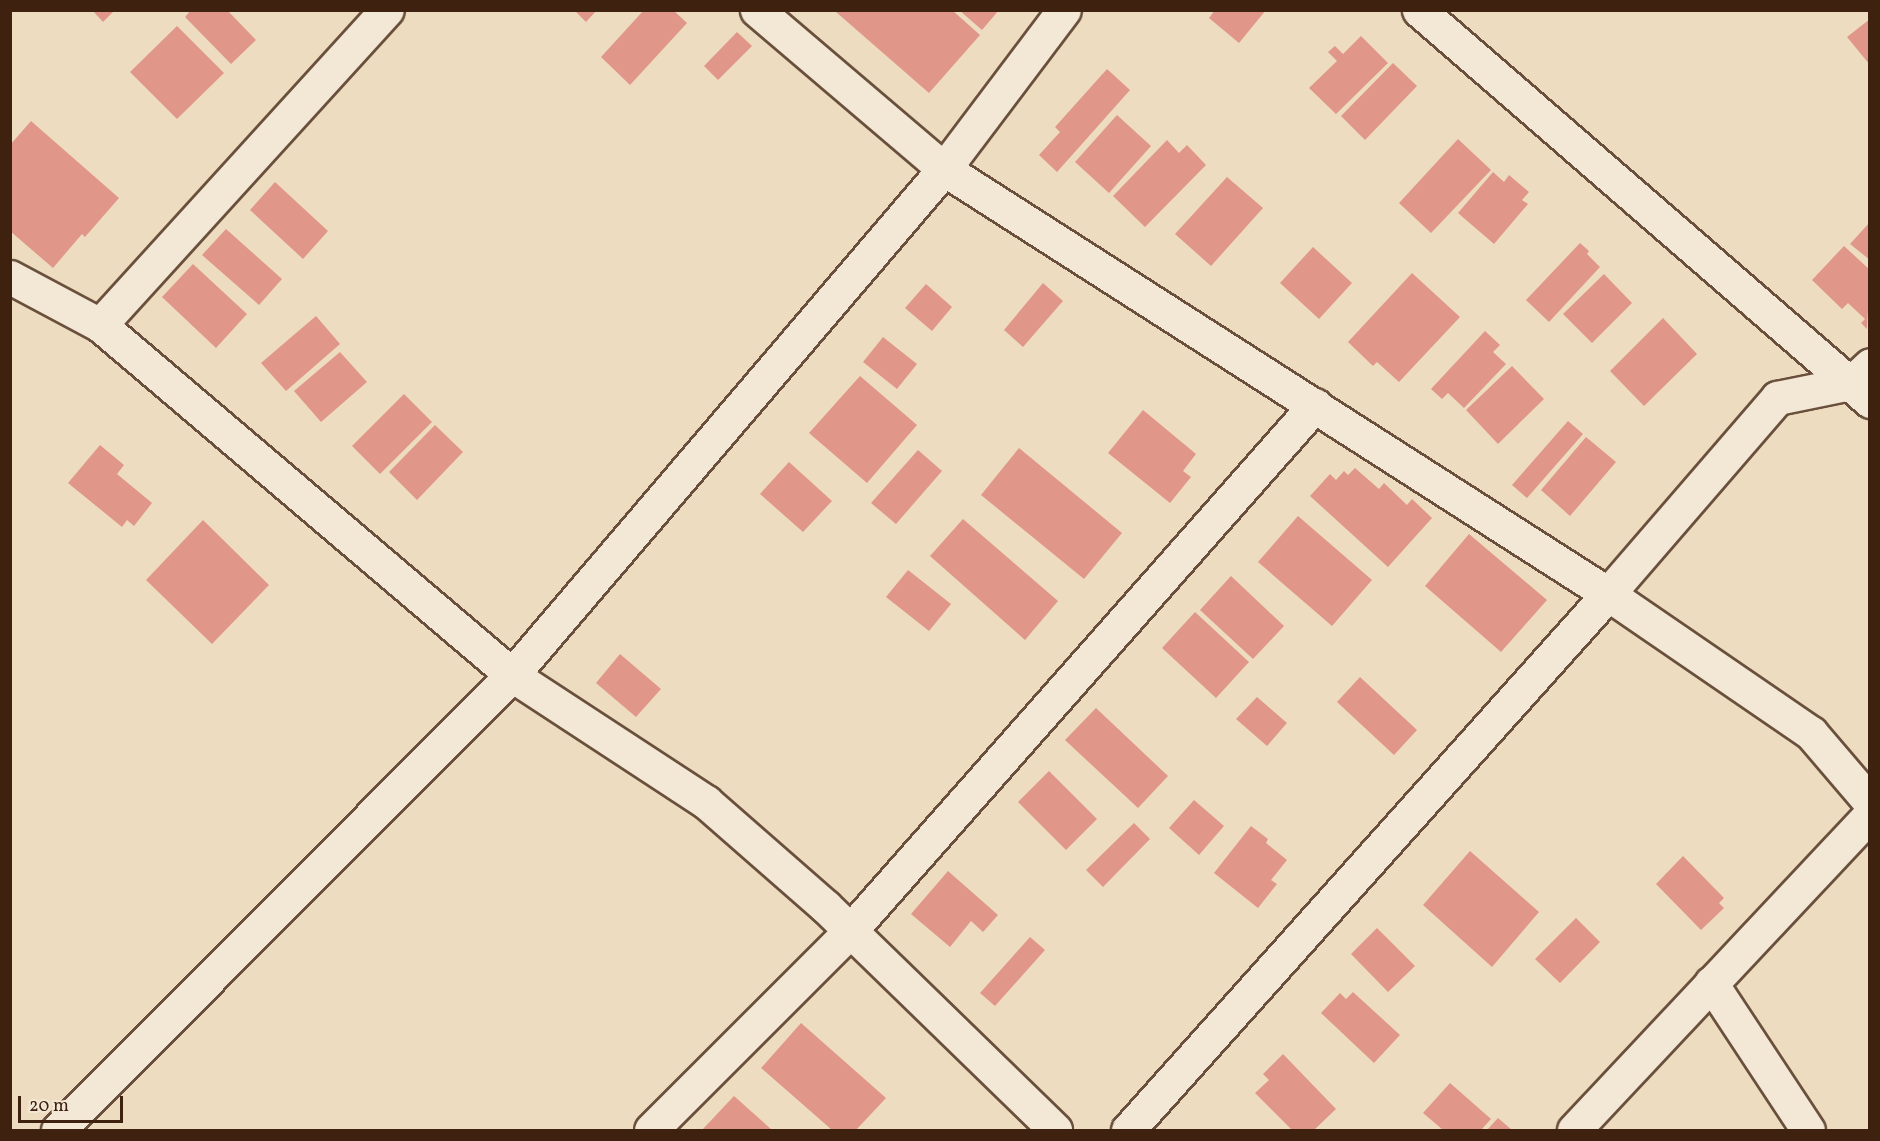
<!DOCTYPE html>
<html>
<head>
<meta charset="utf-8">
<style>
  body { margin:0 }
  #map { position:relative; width:1880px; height:1141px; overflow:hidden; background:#eddcc0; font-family:Vollkorn,serif }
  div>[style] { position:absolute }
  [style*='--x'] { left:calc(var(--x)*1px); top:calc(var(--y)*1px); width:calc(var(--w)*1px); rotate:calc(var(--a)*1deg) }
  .building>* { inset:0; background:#e09789 }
  .roads { filter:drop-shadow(2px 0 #6a503c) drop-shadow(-2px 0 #6a503c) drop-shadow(0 2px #6a503c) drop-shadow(0 -2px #6a503c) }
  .minor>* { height:33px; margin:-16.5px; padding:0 16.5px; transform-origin:16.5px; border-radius:16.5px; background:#f3e8d6 }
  span { translate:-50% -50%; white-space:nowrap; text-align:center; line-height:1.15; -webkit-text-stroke:5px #f3e8d6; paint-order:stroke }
  .frame { position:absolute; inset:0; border:12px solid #3f2110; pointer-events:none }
  .scale { position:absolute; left:18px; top:1096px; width:105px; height:27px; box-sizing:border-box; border:3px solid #3f2110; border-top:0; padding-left:8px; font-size:18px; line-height:21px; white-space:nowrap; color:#3f2110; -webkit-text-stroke:4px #f3e8d6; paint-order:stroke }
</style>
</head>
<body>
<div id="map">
  <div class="building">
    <div style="clip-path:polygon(92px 10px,115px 10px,103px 22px)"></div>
    <div style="clip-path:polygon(191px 10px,227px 10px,256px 40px,231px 64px,185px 17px)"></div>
    <div style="clip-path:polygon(574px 10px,597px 10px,586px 22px)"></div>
    <div style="clip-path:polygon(644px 10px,673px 10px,687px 23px,630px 85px,601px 57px)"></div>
    <div style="clip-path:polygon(838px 10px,952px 10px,980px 35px,929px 93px,836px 12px)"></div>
    <div style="clip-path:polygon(959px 10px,999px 10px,982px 30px)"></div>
    <div style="clip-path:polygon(1215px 10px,1266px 10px,1239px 43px,1209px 18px)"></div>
    <div style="clip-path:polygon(1870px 19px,1870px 65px,1847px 37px)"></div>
    <div style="clip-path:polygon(177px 26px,224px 73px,177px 119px,130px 72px)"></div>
    <div style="clip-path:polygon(737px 32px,752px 46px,718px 80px,704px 66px)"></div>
    <div style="clip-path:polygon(1361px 36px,1388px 63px,1336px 114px,1309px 88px,1337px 61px,1328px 52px,1335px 46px,1343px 54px)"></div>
    <div style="clip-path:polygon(1393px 63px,1417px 86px,1365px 140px,1341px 116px)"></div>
    <div style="clip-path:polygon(1107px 69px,1130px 90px,1057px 172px,1039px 155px,1060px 132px,1055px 127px)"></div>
    <div style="clip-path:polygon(1117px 115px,1151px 146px,1109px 193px,1075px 162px)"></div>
    <div style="clip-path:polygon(31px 121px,119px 198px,85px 237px,82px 234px,53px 268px,10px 231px,10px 145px)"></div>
    <div style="clip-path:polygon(1458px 139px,1491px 170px,1431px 233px,1399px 203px)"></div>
    <div style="clip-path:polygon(1167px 140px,1179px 153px,1187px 145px,1206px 165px,1145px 227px,1113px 196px)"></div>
    <div style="clip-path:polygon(1493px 172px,1504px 182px,1509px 175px,1529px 192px,1522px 200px,1528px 204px,1494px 244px,1458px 213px)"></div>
    <div style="clip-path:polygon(1227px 177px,1263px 208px,1211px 266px,1175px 234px)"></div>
    <div style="clip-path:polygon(275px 182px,328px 231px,303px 259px,250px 210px)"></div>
    <div style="clip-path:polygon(1870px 222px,1870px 260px,1850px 244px)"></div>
    <div style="clip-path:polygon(226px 229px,282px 279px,259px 305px,202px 255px)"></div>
    <div style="clip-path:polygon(1580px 243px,1589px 251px,1587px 254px,1600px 267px,1549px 322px,1526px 300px)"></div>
    <div style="clip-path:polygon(1844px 246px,1870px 270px,1867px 329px,1861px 323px,1865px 319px,1848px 303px,1842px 309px,1812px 280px)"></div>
    <div style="clip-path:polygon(1313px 247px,1352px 283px,1319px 319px,1280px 283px)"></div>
    <div style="clip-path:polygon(193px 264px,247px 314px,216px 348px,162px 297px)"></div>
    <div style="clip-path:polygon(1412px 273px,1460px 317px,1399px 382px,1377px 362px,1373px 366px,1348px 342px)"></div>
    <div style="clip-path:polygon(1604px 274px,1632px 303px,1592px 343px,1563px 314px)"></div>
    <div style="clip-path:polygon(1043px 283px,1063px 301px,1023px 347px,1004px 330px)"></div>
    <div style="clip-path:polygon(926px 284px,952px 307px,932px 331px,905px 308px)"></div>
    <div style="clip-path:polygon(316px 316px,340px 344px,286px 391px,261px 363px)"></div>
    <div style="clip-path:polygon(1663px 318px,1697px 354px,1644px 406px,1610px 371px)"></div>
    <div style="clip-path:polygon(1485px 331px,1500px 345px,1493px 352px,1506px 364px,1464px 408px,1448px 393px,1442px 399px,1431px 389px)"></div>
    <div style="clip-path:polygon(883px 337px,917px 364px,897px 389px,863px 362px)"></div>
    <div style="clip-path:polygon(340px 352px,367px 382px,321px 422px,294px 391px)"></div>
    <div style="clip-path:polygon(1512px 366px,1544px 399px,1498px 444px,1466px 410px)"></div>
    <div style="clip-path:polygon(860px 376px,917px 425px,867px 483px,809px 433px)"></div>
    <div style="clip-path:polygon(404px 394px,432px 422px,380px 474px,352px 446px)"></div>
    <div style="clip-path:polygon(1143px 410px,1196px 454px,1183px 471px,1191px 477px,1170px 503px,1108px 453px)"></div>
    <div style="clip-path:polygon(1568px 421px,1583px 434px,1527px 498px,1512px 485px)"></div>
    <div style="clip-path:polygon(435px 425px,463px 452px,417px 500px,389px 472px)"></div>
    <div style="clip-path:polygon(1586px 437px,1616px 462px,1570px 516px,1541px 490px)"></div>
    <div style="clip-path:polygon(100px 445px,124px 465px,117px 474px,152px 503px,134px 526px,127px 520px,122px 527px,68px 483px)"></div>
    <div style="clip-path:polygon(1019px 448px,1122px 533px,1084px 579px,981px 495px)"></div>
    <div style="clip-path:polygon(918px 450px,942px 471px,896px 524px,871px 503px)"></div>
    <div style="clip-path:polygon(789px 462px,832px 501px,803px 532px,760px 494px)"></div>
    <div style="clip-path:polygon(1355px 468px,1379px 489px,1384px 483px,1407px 505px,1412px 499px,1432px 518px,1388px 567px,1310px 496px,1330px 474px,1336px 480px,1344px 471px,1348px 475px)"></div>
    <div style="clip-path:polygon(1298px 516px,1372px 580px,1332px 626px,1258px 562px)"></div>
    <div style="clip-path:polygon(963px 519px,1058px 601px,1025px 640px,930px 556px)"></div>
    <div style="clip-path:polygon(203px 520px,269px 585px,212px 644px,146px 580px)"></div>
    <div style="clip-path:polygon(1469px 534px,1547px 600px,1501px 652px,1425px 586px)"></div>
    <div style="clip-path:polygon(908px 570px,951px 604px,929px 631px,886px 597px)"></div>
    <div style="clip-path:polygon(1231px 576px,1284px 626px,1253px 659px,1200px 610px)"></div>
    <div style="clip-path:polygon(1195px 612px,1249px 662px,1216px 698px,1162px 648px)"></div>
    <div style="clip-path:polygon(620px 654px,661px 689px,636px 717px,596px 683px)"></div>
    <div style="clip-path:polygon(1360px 677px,1417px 730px,1394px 755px,1337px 702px)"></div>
    <div style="clip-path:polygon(1257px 697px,1287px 723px,1267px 746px,1236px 719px)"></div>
    <div style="clip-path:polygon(1096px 708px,1168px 776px,1138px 808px,1065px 740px)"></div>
    <div style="clip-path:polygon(1049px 771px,1097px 819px,1066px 850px,1018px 802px)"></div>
    <div style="clip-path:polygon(1194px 800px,1224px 826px,1199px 855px,1169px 828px)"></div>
    <div style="clip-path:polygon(1134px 823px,1150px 839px,1103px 887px,1086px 870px)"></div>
    <div style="clip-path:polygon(1251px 826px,1268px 839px,1266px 843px,1287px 860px,1271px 880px,1277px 884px,1258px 908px,1214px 873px)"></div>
    <div style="clip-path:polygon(1470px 851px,1539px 912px,1492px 967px,1423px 905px)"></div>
    <div style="clip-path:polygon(1683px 856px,1724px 898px,1719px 903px,1724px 908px,1701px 930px,1656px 884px)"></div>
    <div style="clip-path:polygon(948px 871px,998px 915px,983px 932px,971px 921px,950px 947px,911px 914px)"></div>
    <div style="clip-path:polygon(1576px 918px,1600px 942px,1560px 983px,1535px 959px)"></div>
    <div style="clip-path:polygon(1377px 928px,1415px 966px,1388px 992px,1351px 954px)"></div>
    <div style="clip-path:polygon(1030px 937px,1045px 950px,995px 1006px,980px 993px)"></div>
    <div style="clip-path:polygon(1353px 992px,1400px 1035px,1374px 1063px,1321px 1013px,1340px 993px,1346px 999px)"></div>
    <div style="clip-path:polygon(801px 1023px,886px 1098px,856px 1130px,832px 1130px,761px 1068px)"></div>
    <div style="clip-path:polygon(1283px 1054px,1336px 1109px,1314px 1130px,1292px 1130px,1255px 1093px,1269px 1080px,1263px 1074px)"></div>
    <div style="clip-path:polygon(1450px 1083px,1491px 1119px,1481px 1130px,1443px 1130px,1423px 1113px)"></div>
    <div style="clip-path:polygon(734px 1096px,772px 1130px,702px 1130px)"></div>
    <div style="clip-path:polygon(1498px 1118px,1512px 1130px,1487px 1130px)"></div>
  </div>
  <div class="roads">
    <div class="minor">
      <div style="--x:757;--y:10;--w:245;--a:40.4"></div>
      <div style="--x:944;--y:169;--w:788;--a:32.62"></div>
      <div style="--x:1608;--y:594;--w:246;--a:34.4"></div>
      <div style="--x:1811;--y:733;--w:91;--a:49.5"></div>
      <div style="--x:1419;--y:10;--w:597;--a:40.92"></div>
      <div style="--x:10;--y:277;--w:102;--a:28.1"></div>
      <div style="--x:100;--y:325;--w:541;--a:40.35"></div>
      <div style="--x:512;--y:675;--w:232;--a:33.2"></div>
      <div style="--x:706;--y:802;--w:158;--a:41.2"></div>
      <div style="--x:825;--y:906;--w:321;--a:44.2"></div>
      <div style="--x:100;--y:325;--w:426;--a:-47.7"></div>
      <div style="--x:1711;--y:983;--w:176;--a:56.6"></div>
      <div style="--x:58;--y:1130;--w:643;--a:-45.06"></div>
      <div style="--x:512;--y:675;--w:665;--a:-49.51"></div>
      <div style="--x:944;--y:169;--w:199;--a:-53"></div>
      <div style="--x:651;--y:1130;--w:281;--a:-45"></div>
      <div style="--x:850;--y:931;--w:702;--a:-48.52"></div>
      <div style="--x:1128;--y:1130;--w:720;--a:-48.15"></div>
      <div style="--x:1608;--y:594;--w:259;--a:-49.2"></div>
      <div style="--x:1777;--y:398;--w:76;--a:-11.5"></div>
      <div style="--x:1851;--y:383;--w:26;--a:-43"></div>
      <div style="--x:1574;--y:1130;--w:432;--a:-46.8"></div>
    </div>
  </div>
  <div class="frame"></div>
  <div class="scale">20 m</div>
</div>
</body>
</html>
